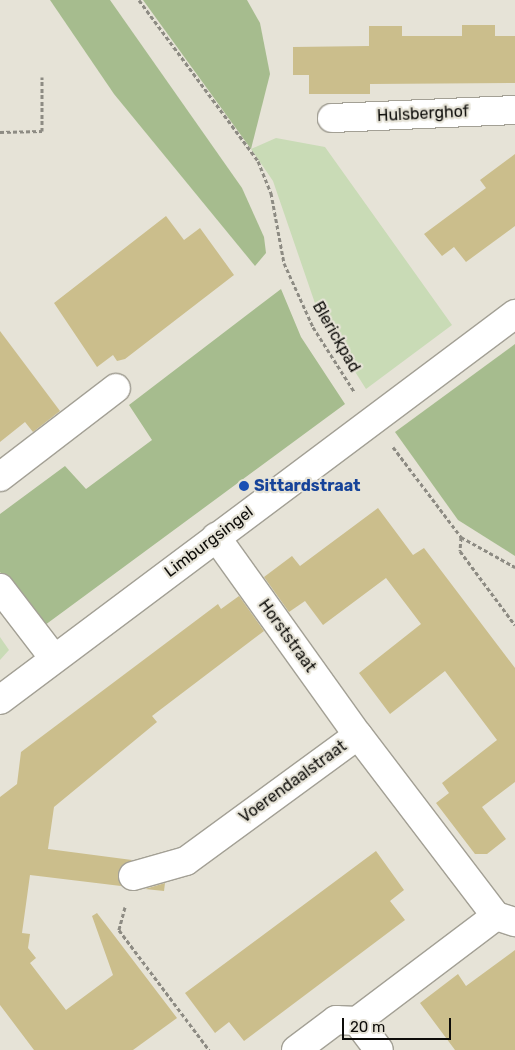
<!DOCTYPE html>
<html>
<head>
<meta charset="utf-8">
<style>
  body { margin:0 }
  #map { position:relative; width:515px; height:1050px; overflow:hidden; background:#e6e3d7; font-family:Rubik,sans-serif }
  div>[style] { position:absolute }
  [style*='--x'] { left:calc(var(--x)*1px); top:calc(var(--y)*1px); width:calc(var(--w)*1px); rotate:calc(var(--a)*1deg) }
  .green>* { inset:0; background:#c9dbb6 }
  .forest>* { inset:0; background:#a6bc8e }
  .building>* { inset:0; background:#cbbe8c }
  .path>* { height:3px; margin-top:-1.5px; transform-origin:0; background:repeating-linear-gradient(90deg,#8d8b83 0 4px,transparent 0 6.5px) }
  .roads { filter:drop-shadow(1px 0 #a3a095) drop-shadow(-1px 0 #a3a095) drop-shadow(0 1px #a3a095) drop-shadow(0 -1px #a3a095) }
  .minor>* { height:28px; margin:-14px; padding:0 14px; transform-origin:14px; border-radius:14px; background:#fff }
  .dots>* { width:14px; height:14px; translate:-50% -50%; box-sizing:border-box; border:2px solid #e6e3d7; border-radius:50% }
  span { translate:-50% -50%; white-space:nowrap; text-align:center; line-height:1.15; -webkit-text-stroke:4.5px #e6e3d7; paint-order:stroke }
  .street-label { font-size:16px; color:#0d0c09 }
  .transit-label { font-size:16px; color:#164399; font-weight:700 }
  .left { translate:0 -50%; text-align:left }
  .scale { position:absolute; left:342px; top:1018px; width:109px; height:22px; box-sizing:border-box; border:2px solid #0d0c09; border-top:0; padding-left:6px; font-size:15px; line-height:18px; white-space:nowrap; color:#0d0c09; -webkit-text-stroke:4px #e6e3d7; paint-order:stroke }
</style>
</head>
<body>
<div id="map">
  <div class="green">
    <div style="clip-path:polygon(276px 138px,325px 147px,452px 325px,366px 389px,319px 315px,273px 181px,251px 149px)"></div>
    <div style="clip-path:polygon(0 637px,9px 650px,0 660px)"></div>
  </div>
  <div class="forest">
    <div style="clip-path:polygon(50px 0,110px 0,242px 188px,264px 237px,266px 253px,255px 266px,114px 94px)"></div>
    <div style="clip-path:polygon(143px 0,247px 0,260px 23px,270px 74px,251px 149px)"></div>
    <div style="clip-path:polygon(281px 289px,301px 337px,345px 404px,41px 628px,0 572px,0 514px,65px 466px,86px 489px,152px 440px,129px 405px)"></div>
    <div style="clip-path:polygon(515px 344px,515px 556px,458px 520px,395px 432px)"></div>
  </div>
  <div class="building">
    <div style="clip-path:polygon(462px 25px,495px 25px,495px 36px,515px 36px,515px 83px,370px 84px,370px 94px,309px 94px,309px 75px,293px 75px,293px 47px,369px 46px,369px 26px,402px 26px,402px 36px,462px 36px)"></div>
    <div style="clip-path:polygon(515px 154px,515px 226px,466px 262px,454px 247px,442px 256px,424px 234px,486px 188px,480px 180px)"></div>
    <div style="clip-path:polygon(166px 216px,184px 240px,200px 228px,234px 275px,125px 359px,117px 361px,113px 355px,97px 367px,54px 303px)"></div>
    <div style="clip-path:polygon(0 331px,60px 411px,33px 432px,25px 422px,0 442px)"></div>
    <div style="clip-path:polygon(378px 508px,413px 555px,424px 548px,515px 668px,515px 782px,482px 807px,506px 839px,487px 854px,475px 854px,436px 803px,449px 793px,442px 783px,497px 740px,445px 671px,390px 714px,359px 673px,421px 624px,386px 578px,323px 625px,305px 601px,289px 612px,264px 577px,292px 556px,300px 566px)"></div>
    <div style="clip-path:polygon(239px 596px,264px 631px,152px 716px,157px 722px,54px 807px,48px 849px,132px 860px,118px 872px,121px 886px,30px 875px,22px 933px,30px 934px,28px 948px,36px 958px,30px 963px,66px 1010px,113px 975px,92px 916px,97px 913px,177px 1018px,133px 1050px,34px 1050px,0 1005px,0 797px,17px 784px,21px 752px,218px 604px,221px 609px)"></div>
    <div style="clip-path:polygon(376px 851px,404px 890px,390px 901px,405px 920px,244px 1041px,229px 1022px,215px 1033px,185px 993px)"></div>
    <div style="clip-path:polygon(165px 883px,164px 891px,145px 889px)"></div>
    <div style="clip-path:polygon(515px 950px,515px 1050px,455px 1050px,420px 1003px,458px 974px,466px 986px)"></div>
  </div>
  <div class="path">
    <div style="--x:139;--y:0;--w:200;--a:53.5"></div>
    <div style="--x:258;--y:161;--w:35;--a:68"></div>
    <div style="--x:271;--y:193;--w:71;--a:79.5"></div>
    <div style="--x:284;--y:263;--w:70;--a:65.6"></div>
    <div style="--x:313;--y:327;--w:78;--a:57.5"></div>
    <div style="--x:0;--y:132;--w:42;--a:-1.4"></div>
    <div style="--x:42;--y:131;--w:54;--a:-90"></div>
    <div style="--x:393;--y:447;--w:113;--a:52.9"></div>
    <div style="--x:461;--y:537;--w:62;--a:29.1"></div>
    <div style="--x:461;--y:537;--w:14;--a:94"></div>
    <div style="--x:460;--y:551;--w:92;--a:53.4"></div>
    <div style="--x:125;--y:907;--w:24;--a:105"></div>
    <div style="--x:119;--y:930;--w:150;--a:53.1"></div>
  </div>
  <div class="roads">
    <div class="minor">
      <div style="--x:332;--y:118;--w:183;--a:-2.5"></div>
      <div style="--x:0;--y:477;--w:146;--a:-37.5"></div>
      <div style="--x:216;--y:537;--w:244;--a:54.4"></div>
      <div style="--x:0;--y:588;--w:87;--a:52.5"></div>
      <div style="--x:0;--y:700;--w:644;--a:-36.85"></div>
      <div style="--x:133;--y:876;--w:55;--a:-15.8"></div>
      <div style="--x:186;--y:861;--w:213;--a:-36.2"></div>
      <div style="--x:358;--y:735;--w:228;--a:52.7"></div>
      <div style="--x:357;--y:1021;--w:36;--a:53"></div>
      <div style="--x:296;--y:1050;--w:50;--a:-36.9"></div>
      <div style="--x:336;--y:1020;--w:21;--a:3"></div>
      <div style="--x:357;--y:1021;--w:174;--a:-37.1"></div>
      <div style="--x:496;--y:916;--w:20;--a:18"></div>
    </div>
  </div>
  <div class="dots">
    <div style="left:244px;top:486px;background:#1a4fb4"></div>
  </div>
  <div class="street-label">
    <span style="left:423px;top:114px;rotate:-3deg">Hulsberghof</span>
    <span style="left:336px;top:337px;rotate:60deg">Blerickpad</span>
    <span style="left:209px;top:542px;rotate:-37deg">Limburgsingel</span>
    <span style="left:287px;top:636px;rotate:54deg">Horststraat</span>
    <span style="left:293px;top:782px;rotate:-36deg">Voerendaalstraat</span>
  </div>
  <div class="transit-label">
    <span class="left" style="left:254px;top:486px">Sittardstraat</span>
  </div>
  <div class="scale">20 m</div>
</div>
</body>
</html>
